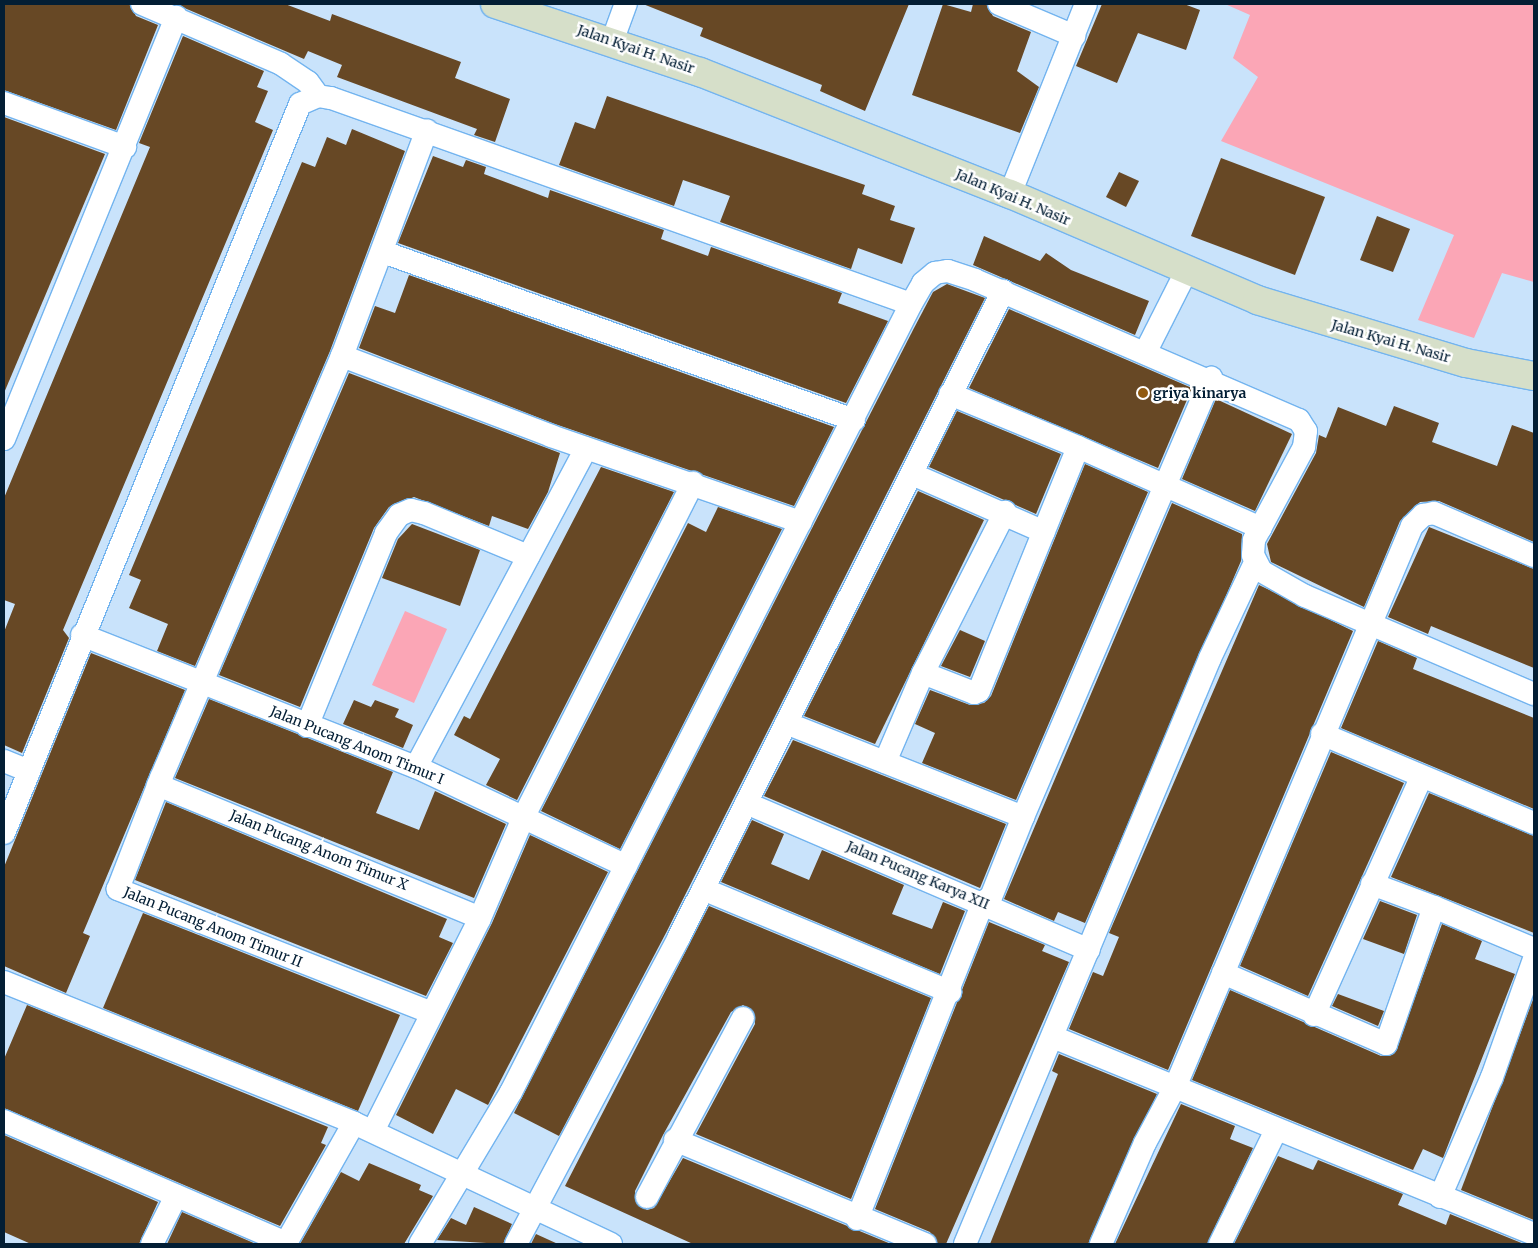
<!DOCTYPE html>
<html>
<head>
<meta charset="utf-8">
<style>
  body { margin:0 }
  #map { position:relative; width:1538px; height:1248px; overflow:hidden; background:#c9e3fb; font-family:Merriweather,serif }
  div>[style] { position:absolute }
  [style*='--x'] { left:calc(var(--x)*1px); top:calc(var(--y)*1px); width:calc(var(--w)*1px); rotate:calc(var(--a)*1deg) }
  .green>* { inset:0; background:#fba6b6 }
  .building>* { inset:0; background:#674825 }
  .roads { filter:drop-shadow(1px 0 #73b4ef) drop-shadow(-1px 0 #73b4ef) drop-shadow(0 1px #73b4ef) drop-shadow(0 -1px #73b4ef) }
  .minor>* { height:22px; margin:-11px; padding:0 11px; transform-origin:11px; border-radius:11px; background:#fff }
  .secondary>* { height:28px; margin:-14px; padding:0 14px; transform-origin:14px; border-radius:14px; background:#d6dfc9 }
  .dots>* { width:14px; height:14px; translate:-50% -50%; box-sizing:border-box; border:2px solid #fff; border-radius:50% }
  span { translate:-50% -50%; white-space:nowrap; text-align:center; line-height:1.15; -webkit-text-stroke:5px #fff; paint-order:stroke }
  .street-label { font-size:14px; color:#031e34 }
  .poi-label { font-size:14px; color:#031e34; font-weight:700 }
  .left { translate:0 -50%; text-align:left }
  .frame { position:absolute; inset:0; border:5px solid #031e34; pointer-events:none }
</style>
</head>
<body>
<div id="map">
  <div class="green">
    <div style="clip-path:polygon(1225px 4px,1534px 4px,1534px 282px,1502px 273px,1474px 338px,1418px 320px,1454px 235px,1221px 141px,1258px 77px,1233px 58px,1250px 15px)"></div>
    <div style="clip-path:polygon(405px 611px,447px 629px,414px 703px,372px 685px)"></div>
  </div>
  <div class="building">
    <div style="clip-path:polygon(4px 4px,129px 4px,136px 16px,158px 25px,116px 130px,4px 90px)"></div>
    <div style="clip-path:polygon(175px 4px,285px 4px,330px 21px,332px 14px,461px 62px,455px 78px,510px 99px,495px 142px,474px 135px,477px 129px,337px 77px,342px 65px,308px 51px,304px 59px)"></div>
    <div style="clip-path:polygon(643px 4px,909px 4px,865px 111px,820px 91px,822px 85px,700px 36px,703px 28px)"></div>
    <div style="clip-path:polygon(943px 4px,971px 12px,973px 4px,986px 4px,993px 16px,1031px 32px,1017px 71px,1039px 87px,1020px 133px,912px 95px)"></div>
    <div style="clip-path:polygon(1102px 4px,1184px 4px,1200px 10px,1186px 50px,1138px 33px,1117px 83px,1076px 66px)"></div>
    <div style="clip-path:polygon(183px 36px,264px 71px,257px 87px,268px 91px,255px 122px,273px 130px,63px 630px,69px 638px,22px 753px,4px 745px,4px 632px,15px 604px,4px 600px,4px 498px,150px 147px,139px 143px)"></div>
    <div style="clip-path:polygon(607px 96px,865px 185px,862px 194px,895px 206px,890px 220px,915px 228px,902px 264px,858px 248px,851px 269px,720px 222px,730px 196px,683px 180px,674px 206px,559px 165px,575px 122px,595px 129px)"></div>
    <div style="clip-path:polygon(4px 117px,105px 154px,4px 393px)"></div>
    <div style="clip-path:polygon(352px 129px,405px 151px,330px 351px,195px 666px,157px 651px,168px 624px,129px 608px,141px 580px,129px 575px,302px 162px,315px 167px,327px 137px,346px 145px)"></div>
    <div style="clip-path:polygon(433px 156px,463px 167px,466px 160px,486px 167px,484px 174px,548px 198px,550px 190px,664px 230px,661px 239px,708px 256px,711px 247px,842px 293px,838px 303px,888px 321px,846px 403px,398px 243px)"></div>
    <div style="clip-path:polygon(1221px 158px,1325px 197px,1295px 275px,1191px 236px)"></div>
    <div style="clip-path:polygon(1119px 172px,1139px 181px,1126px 207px,1106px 197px)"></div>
    <div style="clip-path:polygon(1377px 216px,1410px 229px,1393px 272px,1360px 260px)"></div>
    <div style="clip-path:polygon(984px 236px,1040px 261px,1046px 253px,1071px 270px,1149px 301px,1135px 335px,973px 265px)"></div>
    <div style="clip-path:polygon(409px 275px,834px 427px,794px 506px,555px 424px,359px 348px,375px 306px,395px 313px)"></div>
    <div style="clip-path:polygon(947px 284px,985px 298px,667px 931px,559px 1136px,514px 1113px,913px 330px,933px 292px)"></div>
    <div style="clip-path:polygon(1009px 309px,1192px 388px,1158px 468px,969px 388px)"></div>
    <div style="clip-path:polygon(349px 373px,560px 453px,548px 492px,528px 529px,492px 516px,489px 526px,414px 497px,389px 507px,374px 528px,300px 707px,219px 675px)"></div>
    <div style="clip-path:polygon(1216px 399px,1292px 434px,1255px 511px,1182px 479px)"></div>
    <div style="clip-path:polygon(1394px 406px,1439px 423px,1432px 442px,1497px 466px,1512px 425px,1534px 433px,1534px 542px,1439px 501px,1420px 502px,1400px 521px,1364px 607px,1271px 562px,1267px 544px,1316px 453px,1319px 435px,1326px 438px,1338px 407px,1386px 426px)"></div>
    <div style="clip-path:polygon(957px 411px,1061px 454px,1036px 514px,929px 467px)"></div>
    <div style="clip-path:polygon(1085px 464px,1148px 492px,1016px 800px,922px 763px,935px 733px,915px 724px,930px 690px,970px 705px,984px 703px,991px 696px)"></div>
    <div style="clip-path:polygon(601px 467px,674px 492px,517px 800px,486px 785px,500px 759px,454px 735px,464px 716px,470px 719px)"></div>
    <div style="clip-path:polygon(918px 491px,984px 520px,875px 744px,804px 716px)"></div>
    <div style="clip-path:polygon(1172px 503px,1242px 534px,1241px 561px,1085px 923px,1058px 912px,1054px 921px,1004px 899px)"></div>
    <div style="clip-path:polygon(718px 507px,782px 529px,620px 849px,541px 811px,688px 523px,706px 532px)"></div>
    <div style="clip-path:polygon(412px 524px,480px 550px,460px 606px,382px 578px,398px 539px)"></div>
    <div style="clip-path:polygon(1429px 527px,1534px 569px,1534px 668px,1431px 626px,1428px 634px,1388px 617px)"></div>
    <div style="clip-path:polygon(1259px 585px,1353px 631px,1168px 1070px,1069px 1029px,1093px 972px,1103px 976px,1119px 937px,1109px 933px)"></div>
    <div style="clip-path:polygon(960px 630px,985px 641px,970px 677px,941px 666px)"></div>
    <div style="clip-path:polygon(1378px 641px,1417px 658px,1413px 669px,1534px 718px,1534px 809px,1341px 728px)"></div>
    <div style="clip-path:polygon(91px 653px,185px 690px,83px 933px,90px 936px,66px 993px,4px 966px,4px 867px)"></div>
    <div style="clip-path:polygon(209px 699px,393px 772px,376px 813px,419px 830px,435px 791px,506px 824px,474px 898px,175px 778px)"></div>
    <div style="clip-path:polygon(354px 700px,371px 707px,375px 700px,399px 709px,395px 717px,413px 725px,403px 748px,343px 724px)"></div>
    <div style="clip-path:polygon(793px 740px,1006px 824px,980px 888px,764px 796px)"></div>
    <div style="clip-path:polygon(1331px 752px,1404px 783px,1308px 996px,1240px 966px)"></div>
    <div style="clip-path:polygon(1429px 793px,1534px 836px,1534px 933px,1391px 877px)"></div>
    <div style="clip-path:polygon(166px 802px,447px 919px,439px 937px,453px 943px,426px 996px,135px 880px)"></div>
    <div style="clip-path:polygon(752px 820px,784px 834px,771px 864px,809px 880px,822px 850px,904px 885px,892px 914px,932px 929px,943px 902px,965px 911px,940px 974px,721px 882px)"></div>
    <div style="clip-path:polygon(530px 835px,608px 872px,488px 1105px,456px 1089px,433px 1134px,396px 1115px,492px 923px)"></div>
    <div style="clip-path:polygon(1380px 901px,1417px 915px,1404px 954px,1363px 939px)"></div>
    <div style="clip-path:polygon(709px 906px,931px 998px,851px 1199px,696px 1134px,755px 1024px,754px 1012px,743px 1005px,731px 1012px,663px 1135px,635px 1191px,636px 1203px,647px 1210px,654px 1208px,683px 1158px,891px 1244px,693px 1244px,565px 1186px)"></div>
    <div style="clip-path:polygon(143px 913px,400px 1015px,358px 1111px,103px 1008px)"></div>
    <div style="clip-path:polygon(989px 922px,1045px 945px,1042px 951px,1069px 962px,946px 1244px,938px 1244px,930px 1232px,875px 1209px)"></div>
    <div style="clip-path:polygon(1442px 924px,1482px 941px,1475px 959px,1515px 974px,1443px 1158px,1423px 1149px,1413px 1170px,1192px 1080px,1230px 990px,1381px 1056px,1394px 1054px)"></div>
    <div style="clip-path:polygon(1338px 994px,1384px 1011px,1378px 1026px,1332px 1006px)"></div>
    <div style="clip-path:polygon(1534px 997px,1534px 1220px,1461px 1190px)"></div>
    <div style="clip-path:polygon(27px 1005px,328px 1127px,321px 1143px,326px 1145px,280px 1226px,4px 1108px,4px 1059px)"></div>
    <div style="clip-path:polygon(1059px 1054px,1157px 1094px,1088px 1244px,990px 1244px,1058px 1074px,1052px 1071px)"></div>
    <div style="clip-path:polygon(1181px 1104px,1235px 1126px,1230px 1139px,1253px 1148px,1207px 1244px,1115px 1244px)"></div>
    <div style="clip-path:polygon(4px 1135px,158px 1202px,139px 1244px,31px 1244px,4px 1232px)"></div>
    <div style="clip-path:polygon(1278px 1156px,1313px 1170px,1318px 1160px,1403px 1194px,1398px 1205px,1446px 1225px,1450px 1214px,1524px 1244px,1234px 1244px)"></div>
    <div style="clip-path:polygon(369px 1163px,421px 1185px,419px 1190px,433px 1196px,404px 1244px,300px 1244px,341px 1172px,359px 1181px)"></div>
    <div style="clip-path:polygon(474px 1207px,512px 1224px,503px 1244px,437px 1240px,451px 1218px,466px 1225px)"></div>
    <div style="clip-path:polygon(182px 1212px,256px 1244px,167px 1244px)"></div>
    <div style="clip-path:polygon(536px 1234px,558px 1244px,531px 1244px)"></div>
  </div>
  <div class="roads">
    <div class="minor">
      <div style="--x:142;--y:4;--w:151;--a:23.3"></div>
      <div style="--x:281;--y:64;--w:32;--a:34"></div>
      <div style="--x:308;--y:82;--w:17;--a:54"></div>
      <div style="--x:999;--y:4;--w:82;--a:23.1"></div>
      <div style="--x:613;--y:39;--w:37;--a:-70"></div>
      <div style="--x:4;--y:103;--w:129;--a:20"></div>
      <div style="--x:1010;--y:194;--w:205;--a:-68.2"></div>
      <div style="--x:383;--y:252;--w:500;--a:19.63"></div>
      <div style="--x:1145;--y:353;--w:91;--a:-63.2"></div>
      <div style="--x:342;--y:356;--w:241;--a:-69.4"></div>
      <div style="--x:950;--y:394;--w:139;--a:22.5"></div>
      <div style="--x:4;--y:439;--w:456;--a:-67.8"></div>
      <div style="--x:912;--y:474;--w:144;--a:23.7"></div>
      <div style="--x:82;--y:635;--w:359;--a:21.6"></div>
      <div style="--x:416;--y:767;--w:232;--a:25.2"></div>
      <div style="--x:923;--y:673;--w:181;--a:-63"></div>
      <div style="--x:786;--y:723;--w:255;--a:21.6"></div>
      <div style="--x:1023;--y:817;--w:478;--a:-66.8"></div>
      <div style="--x:307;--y:726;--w:209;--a:-67.7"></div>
      <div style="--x:386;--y:533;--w:22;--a:-54"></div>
      <div style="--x:399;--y:515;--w:13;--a:-23"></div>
      <div style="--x:411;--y:510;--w:13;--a:13"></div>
      <div style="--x:424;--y:513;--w:113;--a:22.5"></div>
      <div style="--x:1322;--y:734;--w:230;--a:22.8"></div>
      <div style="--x:4;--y:761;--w:27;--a:22"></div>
      <div style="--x:885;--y:762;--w:97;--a:-66.9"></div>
      <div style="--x:923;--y:673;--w:55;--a:21.4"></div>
      <div style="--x:974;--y:693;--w:5;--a:-22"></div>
      <div style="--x:979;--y:691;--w:263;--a:-67.9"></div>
      <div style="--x:1078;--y:447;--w:200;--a:23.9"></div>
      <div style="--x:416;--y:767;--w:361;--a:-61.9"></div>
      <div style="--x:158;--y:785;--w:348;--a:22.4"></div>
      <div style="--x:746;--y:803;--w:373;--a:23.2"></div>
      <div style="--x:4;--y:833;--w:787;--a:-67.9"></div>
      <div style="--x:300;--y:104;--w:20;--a:-24"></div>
      <div style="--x:318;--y:96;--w:13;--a:9"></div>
      <div style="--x:331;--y:98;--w:615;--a:19.55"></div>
      <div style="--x:1372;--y:884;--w:66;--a:20.4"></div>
      <div style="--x:703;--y:889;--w:268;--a:22.6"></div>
      <div style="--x:1223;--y:973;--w:178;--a:23.5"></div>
      <div style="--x:1386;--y:1044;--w:145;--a:-70.7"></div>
      <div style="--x:1434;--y:907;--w:108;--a:22.8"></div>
      <div style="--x:4;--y:982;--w:377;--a:21.9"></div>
      <div style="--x:354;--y:1123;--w:284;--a:25.2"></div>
      <div style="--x:432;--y:1013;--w:338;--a:-158.5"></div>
      <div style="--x:118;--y:889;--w:119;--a:-68.8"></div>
      <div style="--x:161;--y:778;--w:459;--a:-66.8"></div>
      <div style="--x:342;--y:356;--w:224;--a:20.9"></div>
      <div style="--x:551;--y:436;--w:264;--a:19"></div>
      <div style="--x:1314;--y:1015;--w:260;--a:-65.7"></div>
      <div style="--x:1053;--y:1037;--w:520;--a:22.27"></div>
      <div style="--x:4;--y:1121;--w:307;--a:23.4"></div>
      <div style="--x:286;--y:1243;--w:138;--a:-60.5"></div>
      <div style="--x:373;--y:1131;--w:238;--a:-63.3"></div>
      <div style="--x:480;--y:918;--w:109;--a:-66.7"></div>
      <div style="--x:523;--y:818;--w:376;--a:-63.1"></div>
      <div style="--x:675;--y:1140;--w:271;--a:22.6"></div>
      <div style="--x:647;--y:1197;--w:203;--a:-61.8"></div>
      <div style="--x:1440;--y:1197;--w:131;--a:-66.6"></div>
      <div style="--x:1492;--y:1077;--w:125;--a:-70.4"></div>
      <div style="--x:857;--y:1219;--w:341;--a:-68.3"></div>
      <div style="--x:983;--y:902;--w:9;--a:-32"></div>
      <div style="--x:991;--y:897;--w:86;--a:-68.2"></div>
      <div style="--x:152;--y:1244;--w:54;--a:-63.4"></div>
      <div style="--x:420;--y:1244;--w:177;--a:-59.1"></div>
      <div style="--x:511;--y:1092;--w:884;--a:-63.09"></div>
      <div style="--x:911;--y:304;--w:24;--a:-60"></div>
      <div style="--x:923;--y:283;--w:16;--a:-40"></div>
      <div style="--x:935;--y:273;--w:13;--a:-9"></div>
      <div style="--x:948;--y:271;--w:28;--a:18"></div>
      <div style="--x:975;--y:280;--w:353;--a:23.4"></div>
      <div style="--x:1299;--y:420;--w:13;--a:58"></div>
      <div style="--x:1306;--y:431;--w:16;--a:97"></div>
      <div style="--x:1304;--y:447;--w:106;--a:118.3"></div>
      <div style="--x:1254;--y:540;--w:15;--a:94"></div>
      <div style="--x:1253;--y:555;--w:18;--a:63"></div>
      <div style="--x:1261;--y:571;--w:51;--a:29.6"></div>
      <div style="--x:1305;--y:596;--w:249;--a:23.2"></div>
      <div style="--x:516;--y:1244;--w:348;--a:-62"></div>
      <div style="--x:679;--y:937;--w:723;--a:-63.36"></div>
      <div style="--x:965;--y:1244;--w:635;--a:-67.31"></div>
      <div style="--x:1210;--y:658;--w:105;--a:-64.7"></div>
      <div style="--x:1101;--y:1244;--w:110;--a:-66.5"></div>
      <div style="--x:1145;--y:1143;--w:66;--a:-61.9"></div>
      <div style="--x:1176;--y:1085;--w:607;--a:-67.11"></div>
      <div style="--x:1412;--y:526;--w:16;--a:-45"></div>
      <div style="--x:1423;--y:515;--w:11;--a:-10"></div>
      <div style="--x:1434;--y:513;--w:109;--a:23.3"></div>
      <div style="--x:1220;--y:1244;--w:127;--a:-63.8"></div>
    </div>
    <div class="secondary">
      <div style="--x:495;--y:4;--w:216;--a:18.4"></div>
      <div style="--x:700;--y:72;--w:333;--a:21.5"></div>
      <div style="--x:1010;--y:194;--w:269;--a:23.2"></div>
      <div style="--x:1257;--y:300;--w:218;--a:16.8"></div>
      <div style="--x:1466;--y:363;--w:69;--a:10.8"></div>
    </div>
  </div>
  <div class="dots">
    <div style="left:1143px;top:393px;background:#915a11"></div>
  </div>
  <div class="street-label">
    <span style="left:636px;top:49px;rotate:19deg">Jalan Kyai H. Nasir</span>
    <span style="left:1013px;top:197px;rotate:23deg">Jalan Kyai H. Nasir</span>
    <span style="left:1391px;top:341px;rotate:16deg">Jalan Kyai H. Nasir</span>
    <span style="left:357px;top:745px;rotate:22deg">Jalan Pucang Anom Timur I</span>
    <span style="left:319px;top:850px;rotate:22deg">Jalan Pucang Anom Timur X</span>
    <span style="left:918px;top:875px;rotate:23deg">Jalan Pucang Karya XII</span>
    <span style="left:213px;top:927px;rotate:22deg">Jalan Pucang Anom Timur II</span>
  </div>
  <div class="poi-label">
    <span class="left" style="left:1153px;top:393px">griya kinarya</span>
  </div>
  <div class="frame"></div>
</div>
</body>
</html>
